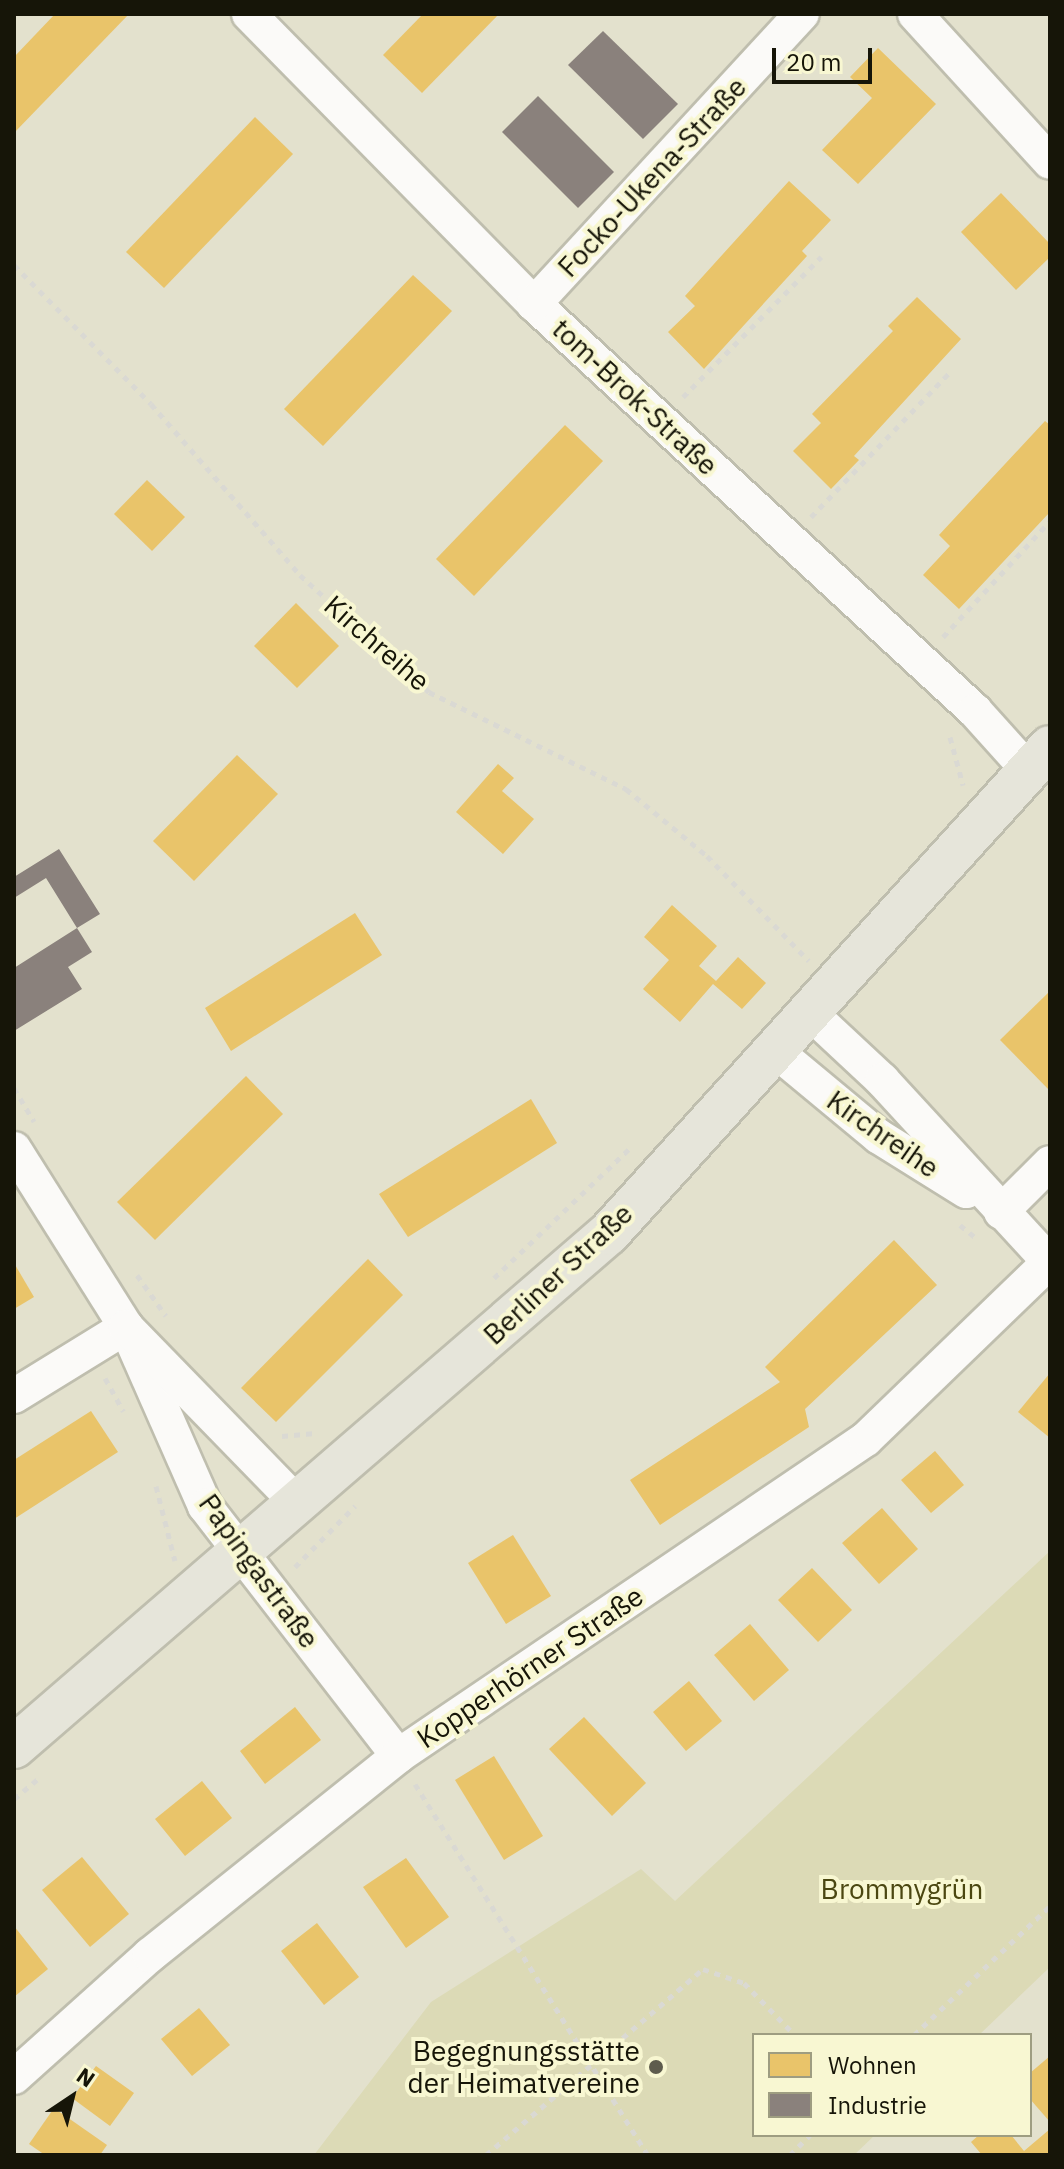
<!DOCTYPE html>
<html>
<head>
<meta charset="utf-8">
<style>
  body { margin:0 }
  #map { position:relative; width:1064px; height:2169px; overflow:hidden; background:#e3e1cd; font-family:"IBM Plex Sans",sans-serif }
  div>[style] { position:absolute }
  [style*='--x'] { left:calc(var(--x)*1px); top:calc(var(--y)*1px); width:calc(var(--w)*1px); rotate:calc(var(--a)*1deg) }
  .green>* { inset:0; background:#dcdab6 }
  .homes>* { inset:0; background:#e9c46a }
  .industry>* { inset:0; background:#8a817c }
  .path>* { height:5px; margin-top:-2.5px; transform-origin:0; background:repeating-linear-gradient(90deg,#dad9d3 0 6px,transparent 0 12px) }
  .roads { filter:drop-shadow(2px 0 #bfbeae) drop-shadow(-2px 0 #bfbeae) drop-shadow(0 2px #bfbeae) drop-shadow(0 -2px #bfbeae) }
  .minor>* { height:34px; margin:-17px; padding:0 17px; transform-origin:17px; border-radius:17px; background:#fbfaf8 }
  .major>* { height:42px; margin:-21px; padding:0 21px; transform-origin:21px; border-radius:21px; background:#e6e5da }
  .dots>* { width:22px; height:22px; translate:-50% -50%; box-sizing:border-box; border:4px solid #f8f7d2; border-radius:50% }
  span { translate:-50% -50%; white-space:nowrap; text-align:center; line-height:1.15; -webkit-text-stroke:8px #f8f7d2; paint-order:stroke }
  .street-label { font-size:28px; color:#161508 }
  .park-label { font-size:28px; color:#4b4711 }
  .poi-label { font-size:28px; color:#161508 }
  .right { translate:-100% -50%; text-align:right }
  .frame { position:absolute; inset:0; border:16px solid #161508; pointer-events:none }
  .legend { position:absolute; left:752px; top:2033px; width:280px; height:104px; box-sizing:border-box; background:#f8f7d2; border:2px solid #9e9d81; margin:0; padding:10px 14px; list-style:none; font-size:24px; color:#161508 }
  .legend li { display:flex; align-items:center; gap:16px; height:40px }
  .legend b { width:40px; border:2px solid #9e9d81 }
  .north { position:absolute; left:32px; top:2057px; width:80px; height:80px; -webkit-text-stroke:6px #f8f7d2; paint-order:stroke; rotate:35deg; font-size:22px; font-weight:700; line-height:32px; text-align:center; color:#161508 }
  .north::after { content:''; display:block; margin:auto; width:28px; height:36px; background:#161508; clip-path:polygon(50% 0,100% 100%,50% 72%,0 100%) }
  .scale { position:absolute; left:772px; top:48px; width:100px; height:36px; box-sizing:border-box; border:4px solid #161508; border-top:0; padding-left:10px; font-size:24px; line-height:28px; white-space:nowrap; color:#161508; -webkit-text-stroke:6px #f8f7d2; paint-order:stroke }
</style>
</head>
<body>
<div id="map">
  <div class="green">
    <div style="clip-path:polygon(1050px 1551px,1050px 1967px,979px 2035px,754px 2035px,754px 2135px,875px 2135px,854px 2155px,314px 2155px,431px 2002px,641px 1869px,675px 1901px)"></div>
  </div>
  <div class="homes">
    <div style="clip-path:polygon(55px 14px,129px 14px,14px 133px,14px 57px)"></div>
    <div style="clip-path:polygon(423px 14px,499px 14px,422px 93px,383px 55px)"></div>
    <div style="clip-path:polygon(878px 48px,936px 104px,858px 184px,822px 150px,872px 98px,850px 77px)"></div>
    <div style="clip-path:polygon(255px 117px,293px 154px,164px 288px,126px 252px)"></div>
    <div style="clip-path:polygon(789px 181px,831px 220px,802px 251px,807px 256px,704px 369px,668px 332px,695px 306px,685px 296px)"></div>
    <div style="clip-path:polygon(1001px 193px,1050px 244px,1050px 257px,1016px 290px,961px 232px)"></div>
    <div style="clip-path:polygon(413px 275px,452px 311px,323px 446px,284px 409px)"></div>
    <div style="clip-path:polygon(917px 297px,961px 339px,854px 456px,859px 460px,831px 489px,793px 451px,821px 423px,812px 414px,893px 331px,888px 326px)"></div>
    <div style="clip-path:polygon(1045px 421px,1050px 425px,1050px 512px,959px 609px,923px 575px,950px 546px,939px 535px)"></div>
    <div style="clip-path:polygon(565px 425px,603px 461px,474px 596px,436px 559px)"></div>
    <div style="clip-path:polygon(147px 480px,185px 517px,152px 551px,114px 514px)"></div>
    <div style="clip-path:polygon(296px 603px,339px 646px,297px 688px,254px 646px)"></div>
    <div style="clip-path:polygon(237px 755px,278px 794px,194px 881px,153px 841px)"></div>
    <div style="clip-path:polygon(498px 764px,514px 778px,502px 791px,534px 819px,503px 854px,456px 812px)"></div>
    <div style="clip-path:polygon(672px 905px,717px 946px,699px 966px,716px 981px,738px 957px,766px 983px,742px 1009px,713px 984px,680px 1022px,643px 989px,669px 960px,644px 937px)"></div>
    <div style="clip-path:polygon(355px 913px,382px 955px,231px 1051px,205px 1008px)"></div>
    <div style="clip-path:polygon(1050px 991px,1050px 1091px,1000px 1040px)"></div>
    <div style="clip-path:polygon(246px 1076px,283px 1114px,155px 1240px,117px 1202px)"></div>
    <div style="clip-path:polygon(531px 1099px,557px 1143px,408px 1237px,379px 1194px)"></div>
    <div style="clip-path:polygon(894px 1240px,937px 1285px,805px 1409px,809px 1427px,660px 1525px,630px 1480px,780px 1382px,765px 1367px)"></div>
    <div style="clip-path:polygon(368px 1259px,403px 1295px,276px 1422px,241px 1388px)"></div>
    <div style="clip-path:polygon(14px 1263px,34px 1297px,14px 1309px)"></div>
    <div style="clip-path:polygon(1050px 1373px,1050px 1438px,1018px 1412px)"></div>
    <div style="clip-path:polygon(91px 1411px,118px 1452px,14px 1519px,14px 1460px)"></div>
    <div style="clip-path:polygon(935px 1451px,964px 1485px,931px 1513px,901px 1480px)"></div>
    <div style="clip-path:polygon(882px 1508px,918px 1549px,879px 1584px,842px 1543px)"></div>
    <div style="clip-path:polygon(513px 1535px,551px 1596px,506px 1624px,468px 1563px)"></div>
    <div style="clip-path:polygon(812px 1568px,852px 1610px,818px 1642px,778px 1600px)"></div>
    <div style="clip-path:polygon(750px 1624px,789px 1670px,754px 1701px,714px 1655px)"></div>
    <div style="clip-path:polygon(689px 1681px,722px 1721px,686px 1751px,653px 1712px)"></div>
    <div style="clip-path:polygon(295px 1707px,321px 1740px,265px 1784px,240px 1751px)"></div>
    <div style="clip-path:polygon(584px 1717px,646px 1783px,612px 1816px,549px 1749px)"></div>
    <div style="clip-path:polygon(494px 1756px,543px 1836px,504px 1860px,455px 1780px)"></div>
    <div style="clip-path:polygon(202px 1781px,232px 1818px,185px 1856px,155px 1819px)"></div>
    <div style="clip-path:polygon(82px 1857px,129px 1914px,90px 1947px,42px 1890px)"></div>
    <div style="clip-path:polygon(406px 1858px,449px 1917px,406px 1948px,363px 1887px)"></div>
    <div style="clip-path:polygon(317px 1923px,359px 1977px,324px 2005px,281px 1951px)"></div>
    <div style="clip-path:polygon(14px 1926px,48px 1969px,14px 1997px)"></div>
    <div style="clip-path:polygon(199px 2008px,230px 2045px,192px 2076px,161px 2039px)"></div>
    <div style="clip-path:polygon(1050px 2056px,1050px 2122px,1030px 2099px,1030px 2073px)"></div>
    <div style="clip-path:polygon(96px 2066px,134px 2093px,110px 2126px,72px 2098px)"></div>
    <div style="clip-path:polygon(54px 2108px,107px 2145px,100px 2155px,45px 2155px,29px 2144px)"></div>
    <div style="clip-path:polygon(1050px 2129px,1050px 2155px,982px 2155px,971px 2142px,979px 2135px,1011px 2135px,1024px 2151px)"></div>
  </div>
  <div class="industry">
    <div style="clip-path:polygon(603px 31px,678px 104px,643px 139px,568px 65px)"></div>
    <div style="clip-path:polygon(538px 96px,614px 172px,578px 208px,502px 132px)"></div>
    <div style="clip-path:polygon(59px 849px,100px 914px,77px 928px,46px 878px,14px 898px,14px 877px)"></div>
    <div style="clip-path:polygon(77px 928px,92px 952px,68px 967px,82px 989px,14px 1031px,14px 968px)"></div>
  </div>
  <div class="path">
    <div style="--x:14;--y:265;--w:195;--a:45.4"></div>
    <div style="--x:151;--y:404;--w:227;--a:48.9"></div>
    <div style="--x:300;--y:575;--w:174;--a:42.2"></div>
    <div style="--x:429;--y:692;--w:220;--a:26.2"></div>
    <div style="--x:626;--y:789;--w:105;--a:39.6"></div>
    <div style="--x:707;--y:856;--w:146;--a:45.8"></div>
    <div style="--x:683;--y:397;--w:197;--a:-45.4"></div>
    <div style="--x:811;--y:517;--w:199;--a:-46.2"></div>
    <div style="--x:943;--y:637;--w:158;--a:-47.3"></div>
    <div style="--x:950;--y:737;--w:50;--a:74.8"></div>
    <div style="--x:14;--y:1088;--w:39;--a:59"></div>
    <div style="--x:960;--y:1225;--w:22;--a:39"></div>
    <div style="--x:137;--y:1275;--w:50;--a:54.7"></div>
    <div style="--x:494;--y:1278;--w:190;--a:-43.7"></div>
    <div style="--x:105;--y:1378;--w:38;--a:61"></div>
    <div style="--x:282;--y:1436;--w:36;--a:-5"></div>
    <div style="--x:156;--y:1486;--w:77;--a:75.8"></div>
    <div style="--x:295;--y:1567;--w:86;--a:-45.5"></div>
    <div style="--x:415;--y:1784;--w:438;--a:57.9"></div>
    <div style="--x:14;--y:1799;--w:31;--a:-40"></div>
    <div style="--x:914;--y:2035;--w:187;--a:-43.5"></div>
    <div style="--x:486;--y:2155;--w:286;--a:-40.6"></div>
    <div style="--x:703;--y:1969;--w:43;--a:18.9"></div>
    <div style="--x:744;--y:1983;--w:73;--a:45.6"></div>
    <div style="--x:790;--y:2155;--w:28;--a:-45"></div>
  </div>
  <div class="roads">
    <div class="minor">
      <div style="--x:249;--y:14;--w:407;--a:45.5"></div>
      <div style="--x:534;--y:304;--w:600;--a:42.7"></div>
      <div style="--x:975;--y:711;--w:81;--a:48"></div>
      <div style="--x:915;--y:14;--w:200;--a:47.6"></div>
      <div style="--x:534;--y:304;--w:395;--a:-47.3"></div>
      <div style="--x:807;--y:1010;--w:103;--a:43"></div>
      <div style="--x:882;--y:1080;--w:248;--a:47.4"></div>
      <div style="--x:772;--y:1048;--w:138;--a:39.7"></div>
      <div style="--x:878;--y:1136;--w:104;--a:32"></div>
      <div style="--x:14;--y:1149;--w:210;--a:57.8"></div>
      <div style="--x:126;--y:1327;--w:196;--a:66.2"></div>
      <div style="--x:205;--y:1506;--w:316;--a:52.3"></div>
      <div style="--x:1001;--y:1212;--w:69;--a:-45"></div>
      <div style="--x:14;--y:1396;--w:132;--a:-31.6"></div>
      <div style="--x:126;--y:1327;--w:247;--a:45.8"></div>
      <div style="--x:14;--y:2077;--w:183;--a:-41.9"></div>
      <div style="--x:150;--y:1955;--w:318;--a:-38.7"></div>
      <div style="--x:398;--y:1756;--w:565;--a:-34.11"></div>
      <div style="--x:866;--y:1439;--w:255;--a:-44"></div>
    </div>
    <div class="major">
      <div style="--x:14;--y:1747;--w:786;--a:-40.82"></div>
      <div style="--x:609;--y:1233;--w:656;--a:-47.78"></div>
    </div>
  </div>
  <div class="dots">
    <div style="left:656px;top:2067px;background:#5e5c4d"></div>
  </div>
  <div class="street-label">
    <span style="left:652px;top:177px;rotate:-47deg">Focko-Ukena-Straße</span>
    <span style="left:635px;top:397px;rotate:43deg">tom-Brok-Straße</span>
    <span style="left:377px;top:643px;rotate:41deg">Kirchreihe</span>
    <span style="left:883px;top:1134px;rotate:35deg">Kirchreihe</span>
    <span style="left:558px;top:1274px;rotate:-43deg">Berliner Straße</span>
    <span style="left:259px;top:1571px;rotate:54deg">Papingastraße</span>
    <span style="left:530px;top:1667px;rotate:-34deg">Kopperhörner Straße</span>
  </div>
  <div class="park-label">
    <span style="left:902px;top:1889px">Brommygrün</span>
  </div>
  <div class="poi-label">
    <span class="right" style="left:640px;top:2067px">Begegnungsstätte<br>der Heimatvereine</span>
  </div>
  <div class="frame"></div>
  <ul class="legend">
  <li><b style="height:22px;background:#e9c46a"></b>Wohnen</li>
  <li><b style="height:22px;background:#8a817c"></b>Industrie</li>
  </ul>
  <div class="north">N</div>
  <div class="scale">20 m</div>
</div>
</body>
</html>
